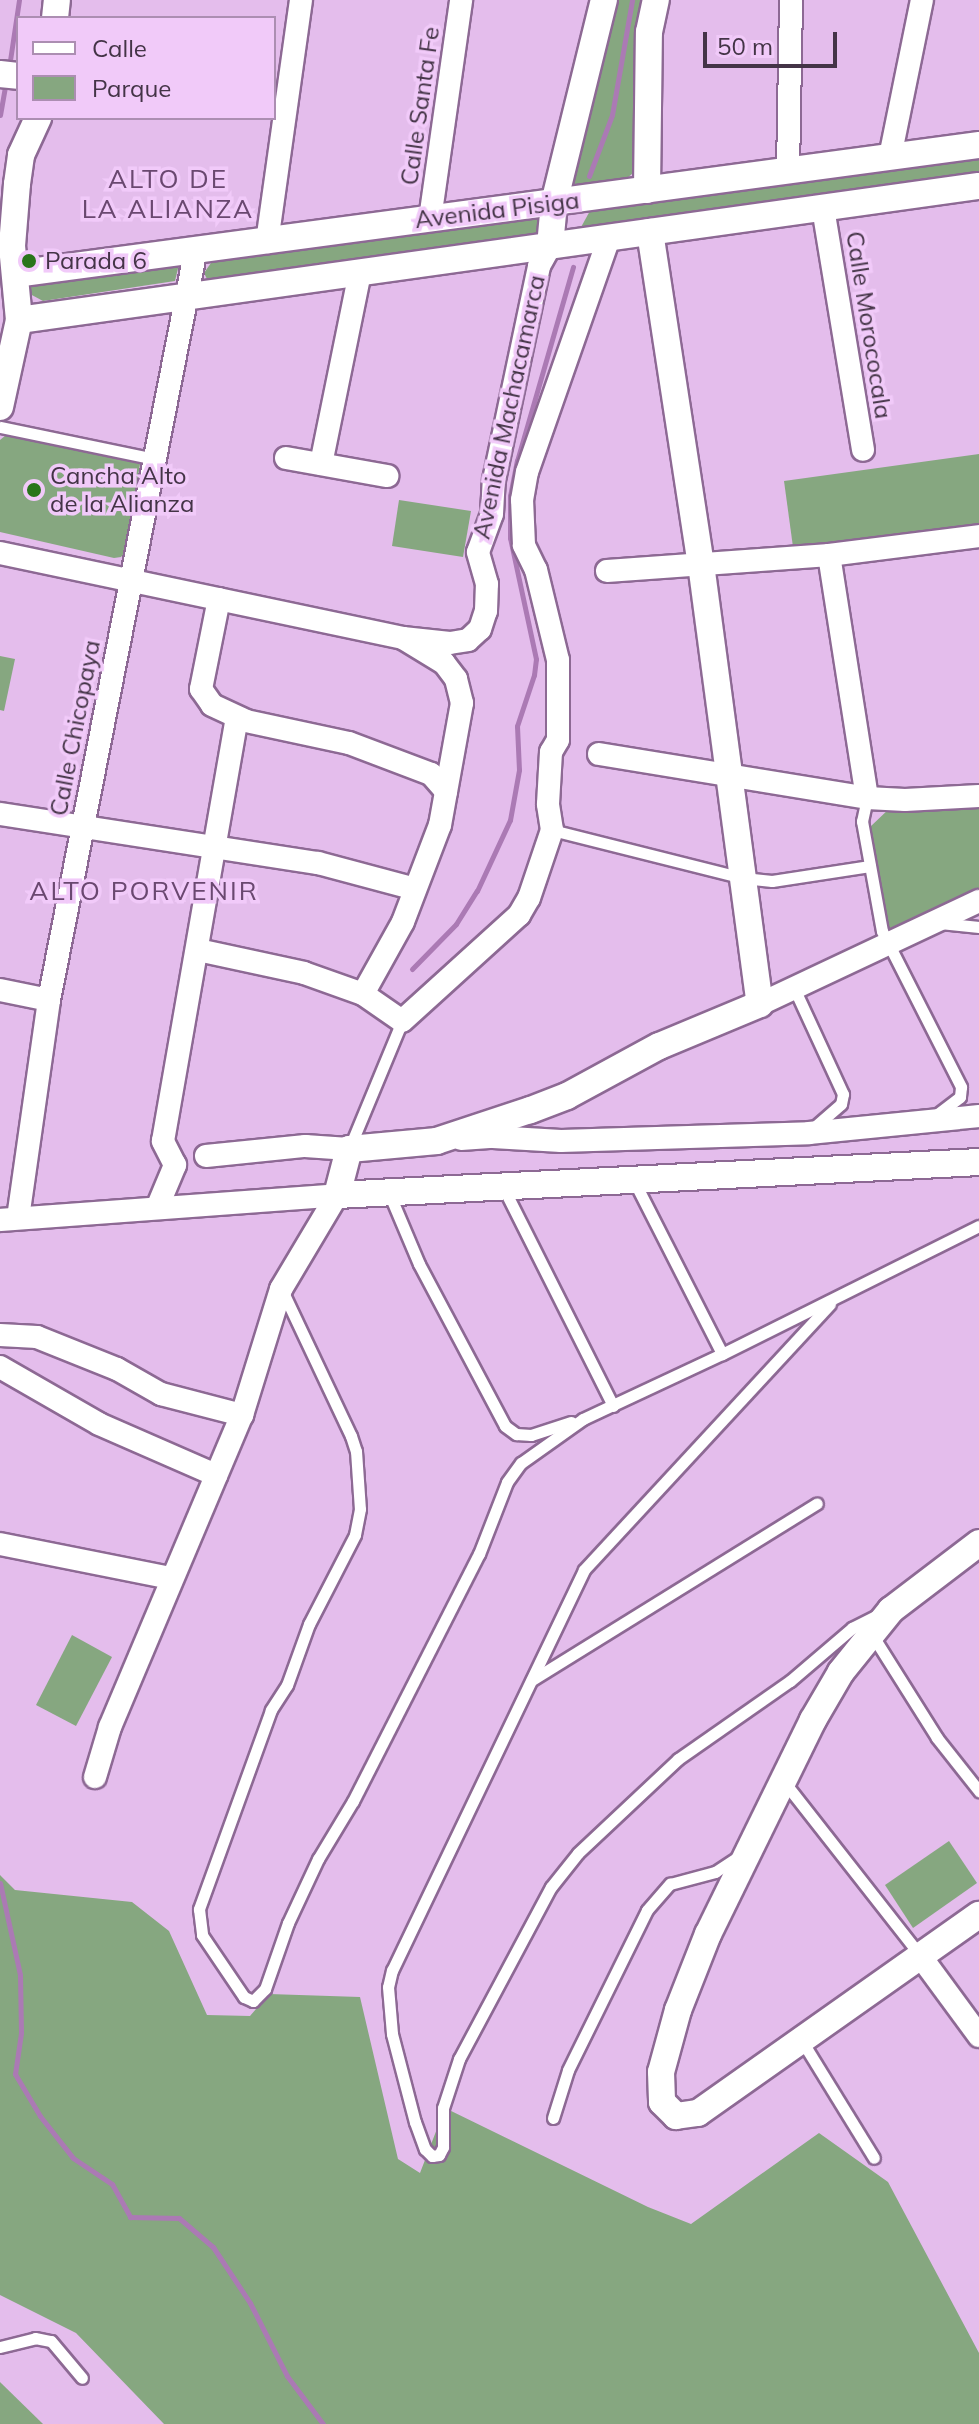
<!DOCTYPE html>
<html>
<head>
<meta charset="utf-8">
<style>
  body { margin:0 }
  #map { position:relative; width:979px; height:2424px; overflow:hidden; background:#e4bdec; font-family:Mulish,sans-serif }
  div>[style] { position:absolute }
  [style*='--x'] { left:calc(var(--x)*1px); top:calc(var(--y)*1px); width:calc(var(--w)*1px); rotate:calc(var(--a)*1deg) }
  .green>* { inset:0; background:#86a780 }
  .stream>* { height:5px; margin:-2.5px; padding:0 2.5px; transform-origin:2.5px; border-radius:2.5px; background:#ab7ab4 }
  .roads { filter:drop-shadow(2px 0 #8d6994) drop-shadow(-2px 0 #8d6994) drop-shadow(0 2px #8d6994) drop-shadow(0 -2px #8d6994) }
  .service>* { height:11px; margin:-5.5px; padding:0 5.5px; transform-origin:5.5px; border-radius:5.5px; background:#fff }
  .minor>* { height:22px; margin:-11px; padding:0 11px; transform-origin:11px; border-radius:11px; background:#fff }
  .tertiary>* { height:26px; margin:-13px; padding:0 13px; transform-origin:13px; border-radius:13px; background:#fff }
  .dots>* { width:22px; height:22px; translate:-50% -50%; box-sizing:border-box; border:4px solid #f1caf9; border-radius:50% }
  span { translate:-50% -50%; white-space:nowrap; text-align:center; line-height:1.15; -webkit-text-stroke:7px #f1caf9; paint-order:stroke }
  .street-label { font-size:24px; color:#443447 }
  .poi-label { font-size:24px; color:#443447 }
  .left { translate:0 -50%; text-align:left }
  .neighbourhood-label { font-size:26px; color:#6a4870; letter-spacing:2px }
  .legend { position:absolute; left:16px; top:16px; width:260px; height:104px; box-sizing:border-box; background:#f1caf9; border:2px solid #ac8eb2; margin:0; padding:10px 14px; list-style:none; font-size:24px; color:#443447 }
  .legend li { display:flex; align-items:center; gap:16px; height:40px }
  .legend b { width:40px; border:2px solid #ac8eb2 }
  .scale { position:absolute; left:703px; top:32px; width:134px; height:36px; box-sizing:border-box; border:4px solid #443447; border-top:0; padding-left:10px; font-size:24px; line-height:28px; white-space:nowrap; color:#443447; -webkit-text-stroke:6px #f1caf9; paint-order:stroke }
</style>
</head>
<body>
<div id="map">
  <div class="green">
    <div style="clip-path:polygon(615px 0,645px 0,639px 168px,626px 179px,576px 186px,569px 183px)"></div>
    <div style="clip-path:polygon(979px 153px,979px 179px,580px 229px,591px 209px)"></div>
    <div style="clip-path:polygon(547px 214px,547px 235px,209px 283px,204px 273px,213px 260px)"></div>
    <div style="clip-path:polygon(180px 260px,175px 281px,43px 301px,30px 294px,31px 284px)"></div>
    <div style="clip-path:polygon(6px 435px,140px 464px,126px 551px,121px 557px,114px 558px,0 532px,0 440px)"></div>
    <div style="clip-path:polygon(979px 454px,979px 525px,793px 547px,784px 481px)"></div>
    <div style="clip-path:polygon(399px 500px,471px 511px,463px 557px,392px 546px)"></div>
    <div style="clip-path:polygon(0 656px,15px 659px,4px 711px,0 710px)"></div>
    <div style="clip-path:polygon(979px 804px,979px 890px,889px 932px,870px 827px,891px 807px,929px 810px)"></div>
    <div style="clip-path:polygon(72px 1635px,112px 1657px,76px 1726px,36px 1705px)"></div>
    <div style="clip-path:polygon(949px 1841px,977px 1883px,913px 1928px,885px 1885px)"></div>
    <div style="clip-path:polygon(0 1875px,15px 1890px,132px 1902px,169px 1931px,207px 2015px,250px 2016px,269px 1994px,360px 1997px,398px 2159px,420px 2173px,445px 2108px,648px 2207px,691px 2224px,819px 2133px,888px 2182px,979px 2353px,979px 2424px,164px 2424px,76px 2333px,0 2295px)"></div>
    <div style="clip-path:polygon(0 2382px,43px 2424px,0 2424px)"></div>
  </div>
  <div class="stream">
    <div style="--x:9;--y:67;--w:68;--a:-81.5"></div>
    <div style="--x:0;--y:115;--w:35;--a:-80"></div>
    <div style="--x:589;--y:176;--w:65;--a:-69.3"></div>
    <div style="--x:612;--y:115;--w:117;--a:-80.1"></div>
    <div style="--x:412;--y:969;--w:63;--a:-45.6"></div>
    <div style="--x:456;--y:924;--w:39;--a:-58"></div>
    <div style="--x:477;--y:891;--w:78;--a:-65.1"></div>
    <div style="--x:510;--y:820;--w:51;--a:-79.8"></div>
    <div style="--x:519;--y:770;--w:44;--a:-92.6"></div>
    <div style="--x:517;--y:726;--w:54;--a:-71.6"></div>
    <div style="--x:534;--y:675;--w:16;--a:-83"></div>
    <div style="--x:536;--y:659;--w:124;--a:-102.1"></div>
    <div style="--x:510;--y:538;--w:42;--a:-90"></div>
    <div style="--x:510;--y:496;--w:36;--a:-79"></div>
    <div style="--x:517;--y:461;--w:202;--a:-73.9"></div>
    <div style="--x:0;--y:1883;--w:94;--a:77.7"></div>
    <div style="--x:20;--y:1975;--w:58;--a:89"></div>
    <div style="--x:21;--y:2033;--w:41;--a:98.3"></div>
    <div style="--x:15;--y:2074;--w:49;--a:59.2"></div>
    <div style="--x:40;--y:2116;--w:53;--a:51.8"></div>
    <div style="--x:73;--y:2158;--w:47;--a:33.7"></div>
    <div style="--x:112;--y:2184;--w:38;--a:61"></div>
    <div style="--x:130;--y:2217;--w:49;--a:1.2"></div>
    <div style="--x:179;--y:2218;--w:45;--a:40.5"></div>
    <div style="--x:213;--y:2247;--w:67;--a:56.5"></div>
    <div style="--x:250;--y:2303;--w:82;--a:63.1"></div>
    <div style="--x:287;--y:2376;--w:60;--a:53.1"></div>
  </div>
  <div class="roads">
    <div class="service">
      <div style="--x:0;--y:427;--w:157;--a:11.7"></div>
      <div style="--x:867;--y:798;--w:24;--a:102"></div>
      <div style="--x:862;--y:821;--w:112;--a:79.7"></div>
      <div style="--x:882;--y:931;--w:175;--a:63.1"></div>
      <div style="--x:961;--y:1087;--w:10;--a:96"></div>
      <div style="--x:960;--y:1097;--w:30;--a:143"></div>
      <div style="--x:552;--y:830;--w:197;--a:14.1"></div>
      <div style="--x:743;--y:878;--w:29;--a:6"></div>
      <div style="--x:772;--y:881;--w:99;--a:-8.7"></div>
      <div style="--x:940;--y:923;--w:39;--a:6"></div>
      <div style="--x:794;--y:988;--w:117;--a:65.2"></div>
      <div style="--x:843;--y:1094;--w:10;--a:101"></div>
      <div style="--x:841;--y:1104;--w:40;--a:139"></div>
      <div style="--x:349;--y:1149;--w:139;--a:-67.5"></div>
      <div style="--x:634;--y:1181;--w:194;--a:63"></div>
      <div style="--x:503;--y:1187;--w:245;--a:63.3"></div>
      <div style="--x:389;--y:1193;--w:77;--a:67.1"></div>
      <div style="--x:419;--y:1264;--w:183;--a:62"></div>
      <div style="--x:505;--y:1426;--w:14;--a:36"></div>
      <div style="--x:516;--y:1434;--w:15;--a:4"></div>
      <div style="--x:531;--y:1435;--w:42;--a:-18"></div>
      <div style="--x:282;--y:1290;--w:161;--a:64.7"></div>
      <div style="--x:351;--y:1436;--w:16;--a:72"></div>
      <div style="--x:356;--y:1451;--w:58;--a:86.1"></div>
      <div style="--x:360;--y:1509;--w:26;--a:101"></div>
      <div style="--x:355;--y:1535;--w:100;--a:117.3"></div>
      <div style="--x:309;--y:1624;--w:65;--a:109.8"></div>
      <div style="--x:287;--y:1685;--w:30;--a:123"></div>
      <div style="--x:271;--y:1710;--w:212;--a:109.9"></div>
      <div style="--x:199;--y:1909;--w:26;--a:83"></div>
      <div style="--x:202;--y:1935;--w:75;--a:55.9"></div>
      <div style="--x:244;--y:1997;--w:10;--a:24"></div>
      <div style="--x:253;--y:2001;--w:17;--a:-45"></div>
      <div style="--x:265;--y:1989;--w:70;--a:-70.8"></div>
      <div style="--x:288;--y:1923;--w:71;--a:-64.9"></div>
      <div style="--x:318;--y:1859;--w:68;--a:-58.9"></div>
      <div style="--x:353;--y:1801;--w:277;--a:-63"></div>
      <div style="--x:479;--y:1554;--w:77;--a:-68.7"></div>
      <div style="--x:507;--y:1482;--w:24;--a:-54"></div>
      <div style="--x:521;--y:1463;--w:76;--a:-35.4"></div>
      <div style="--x:583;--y:1419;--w:153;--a:-25.1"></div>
      <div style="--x:722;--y:1354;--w:287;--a:-26.5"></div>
      <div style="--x:830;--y:1304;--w:362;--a:132.8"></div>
      <div style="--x:584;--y:1570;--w:444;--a:115.6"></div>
      <div style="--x:392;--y:1970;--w:17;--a:103"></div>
      <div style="--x:388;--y:1987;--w:47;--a:85.1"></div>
      <div style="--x:392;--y:2034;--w:91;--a:75.4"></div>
      <div style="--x:415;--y:2122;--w:29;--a:70"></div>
      <div style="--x:425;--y:2149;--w:10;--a:45"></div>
      <div style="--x:432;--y:2156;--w:7;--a:-8"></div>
      <div style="--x:439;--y:2155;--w:9;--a:-63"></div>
      <div style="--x:443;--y:2147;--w:39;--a:-90"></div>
      <div style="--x:443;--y:2108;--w:52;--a:-71.9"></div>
      <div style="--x:459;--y:2059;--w:195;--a:-61.9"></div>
      <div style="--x:551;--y:1887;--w:43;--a:-51.5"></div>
      <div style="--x:578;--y:1853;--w:137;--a:-43.2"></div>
      <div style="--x:678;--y:1759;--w:136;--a:-34.9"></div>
      <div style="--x:790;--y:1681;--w:82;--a:-40.5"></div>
      <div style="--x:852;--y:1628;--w:34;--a:-27"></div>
      <div style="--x:871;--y:1633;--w:124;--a:57.8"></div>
      <div style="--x:937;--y:1738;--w:68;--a:51.6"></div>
      <div style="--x:532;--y:1680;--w:335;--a:-31.8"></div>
      <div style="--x:785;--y:1783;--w:219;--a:51.9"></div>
      <div style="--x:802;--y:2041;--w:137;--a:58.4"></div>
      <div style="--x:553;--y:2118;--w:50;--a:-72.6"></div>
      <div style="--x:568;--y:2070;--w:178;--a:-63.7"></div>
      <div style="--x:647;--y:1910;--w:35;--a:-49"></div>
      <div style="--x:670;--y:1884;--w:47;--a:-14.9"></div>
      <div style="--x:715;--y:1872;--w:24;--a:-33"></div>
      <div style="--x:0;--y:2347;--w:36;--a:-14"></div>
      <div style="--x:35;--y:2338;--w:16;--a:11"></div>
      <div style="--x:51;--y:2341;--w:48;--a:50"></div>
    </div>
    <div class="minor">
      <div style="--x:890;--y:157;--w:160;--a:-78.5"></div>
      <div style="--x:788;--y:172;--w:172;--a:-89"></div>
      <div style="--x:823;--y:208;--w:245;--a:80.6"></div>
      <div style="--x:430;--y:219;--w:221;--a:-81.9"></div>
      <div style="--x:267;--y:242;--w:244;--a:-82"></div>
      <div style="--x:286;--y:458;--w:103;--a:10.1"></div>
      <div style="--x:321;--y:464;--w:196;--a:-78.5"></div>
      <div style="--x:0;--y:553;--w:412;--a:11.9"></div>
      <div style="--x:403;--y:638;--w:47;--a:6.1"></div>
      <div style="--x:450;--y:643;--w:18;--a:-9"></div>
      <div style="--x:468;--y:640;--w:16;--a:-43"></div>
      <div style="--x:480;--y:629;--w:19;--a:-72"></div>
      <div style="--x:486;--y:611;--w:27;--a:-88"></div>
      <div style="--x:487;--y:584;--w:33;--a:-106"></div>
      <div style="--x:478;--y:552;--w:40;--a:-69.8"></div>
      <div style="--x:492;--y:514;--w:34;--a:-87"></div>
      <div style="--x:494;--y:480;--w:219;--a:-78.1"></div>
      <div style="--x:539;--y:266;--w:23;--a:-61"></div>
      <div style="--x:829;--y:555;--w:246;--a:81.1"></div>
      <div style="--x:607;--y:571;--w:223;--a:-4.1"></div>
      <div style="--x:829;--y:555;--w:151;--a:-7.2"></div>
      <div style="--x:219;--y:599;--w:92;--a:101.3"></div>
      <div style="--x:201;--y:689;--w:19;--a:55"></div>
      <div style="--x:212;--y:705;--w:38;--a:25"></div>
      <div style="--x:246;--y:721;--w:105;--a:12.1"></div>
      <div style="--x:349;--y:743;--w:88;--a:20.7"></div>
      <div style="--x:431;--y:774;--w:23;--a:49"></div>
      <div style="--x:403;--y:638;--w:48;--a:31.4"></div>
      <div style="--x:444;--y:663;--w:20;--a:53"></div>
      <div style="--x:456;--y:679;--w:25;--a:76"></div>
      <div style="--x:462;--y:703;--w:124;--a:100.2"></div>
      <div style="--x:440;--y:825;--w:104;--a:110.9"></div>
      <div style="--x:403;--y:922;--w:82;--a:119.1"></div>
      <div style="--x:363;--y:994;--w:47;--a:34.7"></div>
      <div style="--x:402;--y:1021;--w:158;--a:-42.2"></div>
      <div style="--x:519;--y:915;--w:20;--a:-60"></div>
      <div style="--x:529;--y:898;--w:72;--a:-71.3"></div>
      <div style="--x:552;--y:830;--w:26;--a:-99"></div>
      <div style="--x:548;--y:804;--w:52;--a:-86.7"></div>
      <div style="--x:551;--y:752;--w:14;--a:-60"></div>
      <div style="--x:558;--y:740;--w:80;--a:-90"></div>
      <div style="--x:558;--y:660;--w:93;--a:-103.7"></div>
      <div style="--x:536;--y:570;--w:28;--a:-116"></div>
      <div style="--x:524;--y:545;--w:45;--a:-92.5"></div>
      <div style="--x:522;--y:500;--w:28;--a:-80"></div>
      <div style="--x:527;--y:472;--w:248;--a:-70.7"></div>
      <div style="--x:599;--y:754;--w:272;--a:9.3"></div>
      <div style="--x:867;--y:798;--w:38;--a:3"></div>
      <div style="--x:905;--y:800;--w:74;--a:-3.1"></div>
      <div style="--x:0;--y:814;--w:322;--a:8.8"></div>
      <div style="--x:318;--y:863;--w:100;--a:15"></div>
      <div style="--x:198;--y:950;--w:108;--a:12.2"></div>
      <div style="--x:304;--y:973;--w:63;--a:19.6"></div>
      <div style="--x:0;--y:990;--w:50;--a:11.5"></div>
      <div style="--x:760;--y:1004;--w:242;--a:-25.2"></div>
      <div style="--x:461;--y:1139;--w:32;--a:-4"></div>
      <div style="--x:493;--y:1137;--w:68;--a:3.4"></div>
      <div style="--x:561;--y:1141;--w:248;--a:-1.8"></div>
      <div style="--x:809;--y:1133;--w:171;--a:-5.7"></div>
      <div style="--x:206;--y:1156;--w:100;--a:-5.8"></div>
      <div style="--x:305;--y:1146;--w:44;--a:3.9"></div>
      <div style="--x:157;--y:1208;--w:47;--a:-67.3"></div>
      <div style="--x:175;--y:1165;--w:27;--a:-117"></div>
      <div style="--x:163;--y:1141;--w:430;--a:-80.1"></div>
      <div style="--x:18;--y:1218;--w:220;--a:-81.9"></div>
      <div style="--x:49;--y:1000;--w:765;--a:-78.93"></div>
      <div style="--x:0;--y:1220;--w:338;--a:-4.2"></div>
      <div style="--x:0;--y:1335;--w:37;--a:3"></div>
      <div style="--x:37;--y:1337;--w:86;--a:21.8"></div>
      <div style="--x:117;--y:1369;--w:51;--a:29.6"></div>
      <div style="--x:161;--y:1394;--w:84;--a:14.5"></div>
      <div style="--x:0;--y:1367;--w:114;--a:29.9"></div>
      <div style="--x:99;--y:1424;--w:128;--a:23.6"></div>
      <div style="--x:0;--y:1544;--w:173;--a:11.3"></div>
      <div style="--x:95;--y:1777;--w:52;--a:-73.3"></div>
      <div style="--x:110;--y:1727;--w:339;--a:-67.1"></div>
      <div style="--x:242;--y:1415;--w:132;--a:-72.8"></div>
      <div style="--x:281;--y:1289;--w:109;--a:-59.2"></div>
      <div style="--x:921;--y:1957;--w:98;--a:53.7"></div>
    </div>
    <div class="tertiary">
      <div style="--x:55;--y:18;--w:18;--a:-84"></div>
      <div style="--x:0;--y:74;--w:18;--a:6"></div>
      <div style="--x:647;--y:190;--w:158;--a:-89.3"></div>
      <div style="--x:649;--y:32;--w:33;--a:-78"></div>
      <div style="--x:650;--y:232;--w:336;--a:81.3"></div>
      <div style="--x:701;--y:564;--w:444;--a:82.4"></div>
      <div style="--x:760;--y:1004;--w:109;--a:157.4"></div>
      <div style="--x:659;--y:1046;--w:105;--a:151.5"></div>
      <div style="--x:567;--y:1096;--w:40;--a:159"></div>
      <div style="--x:530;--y:1110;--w:98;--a:161.6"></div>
      <div style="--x:437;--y:1141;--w:88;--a:174.8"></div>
      <div style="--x:349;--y:1149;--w:48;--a:104.6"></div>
      <div style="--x:337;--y:1195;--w:643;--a:-2.94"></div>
      <div style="--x:550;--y:246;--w:43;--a:-84.7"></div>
      <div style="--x:554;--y:203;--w:209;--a:-76.2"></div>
      <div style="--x:15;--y:274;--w:973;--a:-7.62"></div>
      <div style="--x:19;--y:320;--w:969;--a:-7.95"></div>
      <div style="--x:0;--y:407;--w:89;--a:-77.7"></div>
      <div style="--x:19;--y:320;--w:74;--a:-95.4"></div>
      <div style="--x:12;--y:246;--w:62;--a:-85.4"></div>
      <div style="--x:17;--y:184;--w:29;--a:-82"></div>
      <div style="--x:21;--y:155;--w:41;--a:-65.3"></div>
      <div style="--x:979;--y:1543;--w:111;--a:142.7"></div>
      <div style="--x:891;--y:1610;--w:80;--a:128.9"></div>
      <div style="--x:841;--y:1672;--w:56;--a:120.3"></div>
      <div style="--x:813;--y:1720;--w:238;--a:116.1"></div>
      <div style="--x:708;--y:1934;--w:82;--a:111.5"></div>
      <div style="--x:678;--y:2010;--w:64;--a:105.3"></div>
      <div style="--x:661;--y:2072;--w:30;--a:88"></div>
      <div style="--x:662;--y:2102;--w:20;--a:45"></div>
      <div style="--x:676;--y:2116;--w:22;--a:-8"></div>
      <div style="--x:698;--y:2113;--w:344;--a:-35.2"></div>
    </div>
  </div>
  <div class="dots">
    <div style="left:29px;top:261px;background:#29751b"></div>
    <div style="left:34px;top:490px;background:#29751b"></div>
  </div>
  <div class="street-label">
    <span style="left:420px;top:106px;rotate:-82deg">Calle Santa Fe</span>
    <span style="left:497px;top:210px;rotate:-7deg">Avenida Pisiga</span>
    <span style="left:869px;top:325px;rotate:81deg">Calle Morococala</span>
    <span style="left:509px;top:407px;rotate:-78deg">Avenida Machacamarca</span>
    <span style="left:75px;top:728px;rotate:-79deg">Calle Chicopaya</span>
  </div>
  <div class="poi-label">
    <span class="left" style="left:45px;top:261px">Parada 6</span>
    <span class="left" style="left:50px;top:490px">Cancha Alto<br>de la Alianza</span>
  </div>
  <div class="neighbourhood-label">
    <span style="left:168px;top:194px">ALTO DE<br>LA ALIANZA</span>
    <span style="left:144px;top:891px">ALTO PORVENIR</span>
  </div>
  <ul class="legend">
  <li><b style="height:10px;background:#fff"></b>Calle</li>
  <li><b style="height:22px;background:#86a780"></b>Parque</li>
  </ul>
  <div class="scale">50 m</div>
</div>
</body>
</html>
